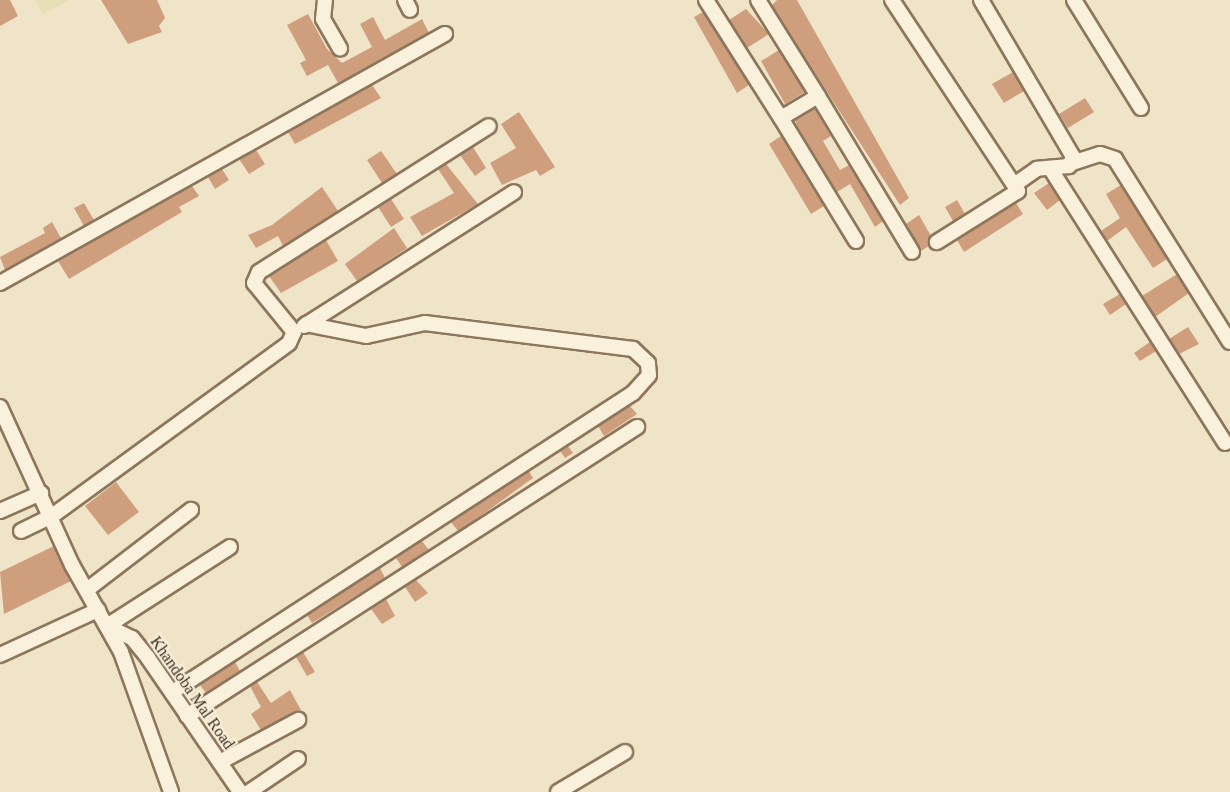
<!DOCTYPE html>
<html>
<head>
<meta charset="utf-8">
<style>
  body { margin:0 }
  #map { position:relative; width:1230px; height:792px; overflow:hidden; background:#f0e4c8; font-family:"Times New Roman",serif }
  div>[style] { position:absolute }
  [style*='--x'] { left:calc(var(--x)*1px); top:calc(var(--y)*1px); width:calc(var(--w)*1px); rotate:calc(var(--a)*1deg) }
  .farmland>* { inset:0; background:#e6deb5 }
  .building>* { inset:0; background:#cf9f7d }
  .roads { filter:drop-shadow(2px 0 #8d765c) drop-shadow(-2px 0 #8d765c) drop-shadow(0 2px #8d765c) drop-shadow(0 -2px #8d765c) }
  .minor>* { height:14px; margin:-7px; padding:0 7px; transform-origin:7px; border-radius:7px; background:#faf1dc }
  span { translate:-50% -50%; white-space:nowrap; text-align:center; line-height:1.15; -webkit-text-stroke:4.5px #f7eed8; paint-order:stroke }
  .street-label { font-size:16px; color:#3d2e20 }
</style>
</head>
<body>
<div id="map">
  <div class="farmland">
    <div style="clip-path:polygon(35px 0,70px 0,43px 14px)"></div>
  </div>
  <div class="building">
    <div style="clip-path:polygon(0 0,10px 0,18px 16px,0 26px)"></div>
    <div style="clip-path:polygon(101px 0,157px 0,165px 18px,159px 26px,162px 32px,128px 44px)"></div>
    <div style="clip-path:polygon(777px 0,797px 0,909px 198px,900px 205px,776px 13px,772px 5px)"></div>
    <div style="clip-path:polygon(746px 9px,769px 34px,747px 48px,729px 20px)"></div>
    <div style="clip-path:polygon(703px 12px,749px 85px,737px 93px,694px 17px)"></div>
    <div style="clip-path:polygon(308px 14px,327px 49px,342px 63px,372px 47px,360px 24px,373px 17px,385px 40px,422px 19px,429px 33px,338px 83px,328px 65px,307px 76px,300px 63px,306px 60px,287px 25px)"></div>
    <div style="clip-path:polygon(779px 50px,805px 92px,785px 104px,761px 61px)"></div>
    <div style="clip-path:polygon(1013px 72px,1024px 91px,1004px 103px,992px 84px)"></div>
    <div style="clip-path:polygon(372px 85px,381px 98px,295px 144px,288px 132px)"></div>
    <div style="clip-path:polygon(1085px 98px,1094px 112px,1068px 128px,1059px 114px)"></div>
    <div style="clip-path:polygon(815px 109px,831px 136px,823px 141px,840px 170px,849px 165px,883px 221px,875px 227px,850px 184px,837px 192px,797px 126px,795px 120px)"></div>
    <div style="clip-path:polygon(519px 112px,555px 167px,540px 176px,536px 170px,502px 185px,490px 163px,516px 148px,501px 124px)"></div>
    <div style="clip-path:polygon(781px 136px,824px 206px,811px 214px,769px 144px)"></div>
    <div style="clip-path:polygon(473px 147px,486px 168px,475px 176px,460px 155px)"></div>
    <div style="clip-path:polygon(256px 150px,265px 164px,249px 174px,239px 159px)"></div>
    <div style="clip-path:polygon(381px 151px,397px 174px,382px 183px,367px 160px)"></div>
    <div style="clip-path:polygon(446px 164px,478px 204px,422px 236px,410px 217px,454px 193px,438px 169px)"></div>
    <div style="clip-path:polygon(222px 169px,229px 180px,215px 189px,208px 177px)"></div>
    <div style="clip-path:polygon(1049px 183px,1060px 200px,1047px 210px,1034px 193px)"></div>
    <div style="clip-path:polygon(1121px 185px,1167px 259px,1153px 268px,1126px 227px,1107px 241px,1101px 231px,1120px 218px,1106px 194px)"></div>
    <div style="clip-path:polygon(192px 186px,199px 196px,179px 207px,182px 212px,69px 279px,58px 261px)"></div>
    <div style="clip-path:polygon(322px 187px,338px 211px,283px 246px,278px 236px,256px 248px,248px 235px,272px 225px)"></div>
    <div style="clip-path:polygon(391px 199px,404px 219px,391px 227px,378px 207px)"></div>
    <div style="clip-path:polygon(957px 200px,965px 214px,953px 221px,945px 207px)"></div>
    <div style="clip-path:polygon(84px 203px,94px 220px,84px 226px,74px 208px)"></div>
    <div style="clip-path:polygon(1016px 203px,1023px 214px,964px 252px,957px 240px)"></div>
    <div style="clip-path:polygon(919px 215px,931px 236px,929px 246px,921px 251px,906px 224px)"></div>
    <div style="clip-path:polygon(52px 222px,61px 238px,5px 270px,0 257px,45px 233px,43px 228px)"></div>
    <div style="clip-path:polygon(394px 228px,407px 248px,357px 281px,345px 264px)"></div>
    <div style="clip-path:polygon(326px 240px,338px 261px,281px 293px,269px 276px)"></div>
    <div style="clip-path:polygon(1177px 274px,1189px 293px,1155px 317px,1142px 296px)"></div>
    <div style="clip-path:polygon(1120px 294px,1126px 304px,1110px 315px,1103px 304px)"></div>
    <div style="clip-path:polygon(1188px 327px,1199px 344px,1179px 354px,1169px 339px)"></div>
    <div style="clip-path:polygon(1150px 342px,1156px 351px,1140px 361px,1134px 353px)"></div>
    <div style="clip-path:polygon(630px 406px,637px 414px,604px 436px,598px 426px)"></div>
    <div style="clip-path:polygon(568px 446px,573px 453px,565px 458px,560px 451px)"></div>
    <div style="clip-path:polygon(529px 471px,533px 478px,468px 525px,458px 531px,451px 522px)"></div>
    <div style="clip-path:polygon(116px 482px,139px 512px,108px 535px,85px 506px)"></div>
    <div style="clip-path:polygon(422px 541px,429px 550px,402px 567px,396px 558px)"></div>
    <div style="clip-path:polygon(54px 546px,71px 581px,4px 614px,0 572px)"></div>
    <div style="clip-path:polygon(380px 568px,385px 578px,312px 623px,307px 615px)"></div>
    <div style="clip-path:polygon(416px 580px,428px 593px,415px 602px,405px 587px)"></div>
    <div style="clip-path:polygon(386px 599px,395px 616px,382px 624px,371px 609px)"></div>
    <div style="clip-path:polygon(303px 652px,315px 672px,307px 676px,296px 657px)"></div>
    <div style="clip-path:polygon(235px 662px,240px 671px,206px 693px,200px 685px)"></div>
    <div style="clip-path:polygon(257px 682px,271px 703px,290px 690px,302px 712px,261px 730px,251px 714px,261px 707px,250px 686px)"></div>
  </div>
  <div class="roads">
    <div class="minor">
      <div style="--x:325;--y:0;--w:19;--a:96"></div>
      <div style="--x:323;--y:19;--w:34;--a:60"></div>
      <div style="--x:405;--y:0;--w:11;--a:63"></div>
      <div style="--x:706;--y:0;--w:140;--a:57.6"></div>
      <div style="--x:781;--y:118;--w:43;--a:-30.7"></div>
      <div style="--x:818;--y:96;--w:113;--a:-122"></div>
      <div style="--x:892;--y:0;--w:229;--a:56.6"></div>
      <div style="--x:1018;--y:191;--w:96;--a:147.8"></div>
      <div style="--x:981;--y:0;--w:182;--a:59.6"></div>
      <div style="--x:1073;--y:157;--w:10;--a:114"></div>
      <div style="--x:1069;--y:166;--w:32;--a:175"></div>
      <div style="--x:1037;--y:169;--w:28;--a:145"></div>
      <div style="--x:1074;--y:0;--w:127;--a:58.2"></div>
      <div style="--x:818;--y:96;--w:182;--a:58.9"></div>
      <div style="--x:781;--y:118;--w:144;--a:58.6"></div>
      <div style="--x:1072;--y:163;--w:29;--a:-18"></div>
      <div style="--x:1100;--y:154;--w:16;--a:18"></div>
      <div style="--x:1115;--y:159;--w:216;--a:57.9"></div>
      <div style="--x:1050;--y:168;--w:326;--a:57.5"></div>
      <div style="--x:0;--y:283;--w:510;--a:-29.23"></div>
      <div style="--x:304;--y:326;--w:249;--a:-32.5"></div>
      <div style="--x:0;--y:407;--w:174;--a:65.5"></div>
      <div style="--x:72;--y:565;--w:100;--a:60.6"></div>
      <div style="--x:121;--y:652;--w:149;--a:70.3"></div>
      <div style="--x:0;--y:511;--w:45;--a:-23.7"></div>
      <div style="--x:21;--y:531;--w:34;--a:-26"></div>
      <div style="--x:52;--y:516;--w:293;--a:-36.1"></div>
      <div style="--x:289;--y:343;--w:12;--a:-66"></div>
      <div style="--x:294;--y:332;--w:63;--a:-129.2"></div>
      <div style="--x:254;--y:283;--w:12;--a:-66"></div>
      <div style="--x:259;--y:272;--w:272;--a:-32.4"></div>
      <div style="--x:88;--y:589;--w:130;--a:-37.5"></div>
      <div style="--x:107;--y:626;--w:28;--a:26"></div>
      <div style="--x:132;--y:638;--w:26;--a:51"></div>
      <div style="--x:148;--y:658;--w:163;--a:55.5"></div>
      <div style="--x:107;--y:626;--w:146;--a:-32.7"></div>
      <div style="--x:0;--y:655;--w:108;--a:-24.7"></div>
      <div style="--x:174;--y:691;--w:547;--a:-32.99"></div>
      <div style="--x:633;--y:393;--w:24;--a:-48"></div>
      <div style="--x:649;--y:375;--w:12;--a:-95"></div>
      <div style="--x:648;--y:363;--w:21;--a:-137"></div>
      <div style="--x:633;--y:349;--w:210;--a:-172.9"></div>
      <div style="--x:425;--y:323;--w:60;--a:167.6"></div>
      <div style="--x:366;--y:336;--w:61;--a:-168.7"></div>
      <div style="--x:187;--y:716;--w:535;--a:-32.71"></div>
      <div style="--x:220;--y:762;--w:89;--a:-28.3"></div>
      <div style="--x:249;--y:792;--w:59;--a:-34"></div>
      <div style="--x:558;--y:792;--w:78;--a:-30.8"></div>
    </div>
  </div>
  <div class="street-label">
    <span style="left:192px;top:693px;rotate:55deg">Khandoba Mal Road</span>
  </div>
</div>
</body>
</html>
